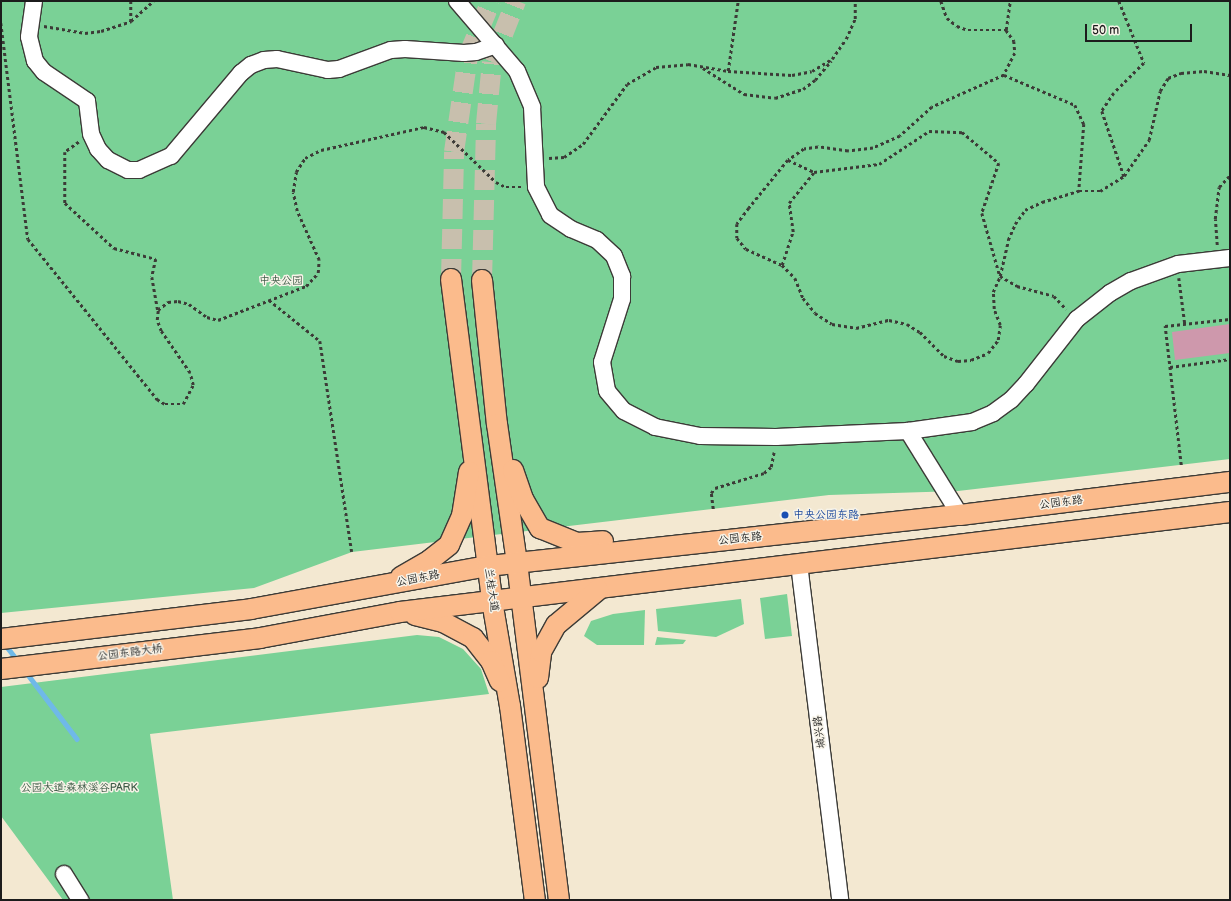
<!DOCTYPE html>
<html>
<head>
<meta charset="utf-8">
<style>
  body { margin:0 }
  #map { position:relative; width:1231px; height:901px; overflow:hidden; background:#f3e8d1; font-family:"Balsamiq Sans","LXGW WenKai TC",sans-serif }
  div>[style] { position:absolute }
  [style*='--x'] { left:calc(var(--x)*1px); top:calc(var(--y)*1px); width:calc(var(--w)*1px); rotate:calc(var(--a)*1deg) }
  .green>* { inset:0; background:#7ad196 }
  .stream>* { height:4.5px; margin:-2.25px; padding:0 2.25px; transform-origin:2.25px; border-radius:2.25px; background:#6fb9e8 }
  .building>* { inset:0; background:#ce98ac }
  .major-tunnel>* { height:20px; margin-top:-10px; transform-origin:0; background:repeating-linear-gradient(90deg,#c8bfad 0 20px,transparent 0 30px) }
  .path>* { height:2.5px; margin-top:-1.25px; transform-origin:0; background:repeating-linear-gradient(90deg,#3c3b37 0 3px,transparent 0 6px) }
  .roads { filter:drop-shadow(1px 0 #3c3b37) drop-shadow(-1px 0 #3c3b37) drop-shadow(0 1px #3c3b37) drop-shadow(0 -1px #3c3b37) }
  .minor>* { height:16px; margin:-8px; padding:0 8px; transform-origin:8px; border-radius:8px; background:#fff }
  .major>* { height:20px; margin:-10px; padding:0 10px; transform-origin:10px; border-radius:10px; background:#fbbb8c }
  .dots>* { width:11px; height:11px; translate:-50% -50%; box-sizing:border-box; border:2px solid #f7f3e8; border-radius:50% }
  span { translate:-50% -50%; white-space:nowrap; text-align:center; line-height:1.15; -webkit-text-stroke:3px #f7f3e8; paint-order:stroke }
  .park-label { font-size:11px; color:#3d5b47 }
  .street-label { font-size:11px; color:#1c1c1c }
  .transit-label { font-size:11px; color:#164399 }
  .left { translate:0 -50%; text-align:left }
  .frame { position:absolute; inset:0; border:2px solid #1c1c1c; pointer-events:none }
  .scale { position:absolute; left:1085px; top:24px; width:107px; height:18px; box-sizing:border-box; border:2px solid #1c1c1c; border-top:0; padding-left:5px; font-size:12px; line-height:14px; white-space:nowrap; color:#1c1c1c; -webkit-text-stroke:3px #f7f3e8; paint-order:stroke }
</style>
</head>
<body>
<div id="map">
  <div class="green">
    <div style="clip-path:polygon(1px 1px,1230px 1px,1230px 459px,958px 491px,829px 495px,352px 552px,254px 588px,1px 613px)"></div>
    <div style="clip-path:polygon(787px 594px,792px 636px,765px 639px,760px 598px)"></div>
    <div style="clip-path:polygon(741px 599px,744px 624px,716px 637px,658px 631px,656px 609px)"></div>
    <div style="clip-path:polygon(645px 610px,644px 645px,597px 645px,584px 636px,591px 621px,613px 614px)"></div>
    <div style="clip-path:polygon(417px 635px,439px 637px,463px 649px,481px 669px,489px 694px,150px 734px,173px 900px,63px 900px,1px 816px,1px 687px)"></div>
    <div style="clip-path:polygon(657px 637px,686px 640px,683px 644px,655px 645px)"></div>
  </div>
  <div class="stream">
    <div style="--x:4;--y:643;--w:23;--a:52"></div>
    <div style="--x:26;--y:672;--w:84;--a:52.7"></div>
  </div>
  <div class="building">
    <div style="clip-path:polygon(1230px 324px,1230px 353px,1175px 360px,1172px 332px)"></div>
  </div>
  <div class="major-tunnel">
    <div style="--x:451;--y:279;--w:127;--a:-88.6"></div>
    <div style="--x:454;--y:152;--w:97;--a:-81.7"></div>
    <div style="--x:468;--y:56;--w:60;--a:-67.3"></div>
    <div style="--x:482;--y:280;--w:156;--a:-88.5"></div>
    <div style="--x:486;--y:124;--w:62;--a:-84.5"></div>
    <div style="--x:492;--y:62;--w:66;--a:-68.5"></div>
  </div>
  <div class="path">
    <div style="--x:131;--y:1;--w:20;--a:90"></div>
    <div style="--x:941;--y:1;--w:18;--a:71"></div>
    <div style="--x:947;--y:18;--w:13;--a:39"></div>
    <div style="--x:957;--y:26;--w:12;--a:20"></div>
    <div style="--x:968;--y:30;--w:38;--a:0"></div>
    <div style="--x:1006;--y:30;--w:14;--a:54"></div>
    <div style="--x:1014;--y:41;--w:12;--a:85"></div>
    <div style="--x:1015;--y:53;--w:25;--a:117"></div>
    <div style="--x:1004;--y:75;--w:79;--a:156"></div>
    <div style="--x:932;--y:107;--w:43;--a:137.8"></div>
    <div style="--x:900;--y:136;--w:30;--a:156"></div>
    <div style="--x:873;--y:148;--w:25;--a:173"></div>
    <div style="--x:848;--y:151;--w:30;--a:-172"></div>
    <div style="--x:818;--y:147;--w:14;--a:172"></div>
    <div style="--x:804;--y:149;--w:19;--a:145"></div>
    <div style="--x:788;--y:160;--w:62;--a:129.1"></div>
    <div style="--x:749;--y:208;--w:20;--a:127"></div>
    <div style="--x:737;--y:224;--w:14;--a:90"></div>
    <div style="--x:737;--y:238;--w:14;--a:51"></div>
    <div style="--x:746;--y:249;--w:39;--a:24"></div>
    <div style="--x:782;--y:265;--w:18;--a:45"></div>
    <div style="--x:795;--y:278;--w:22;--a:68"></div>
    <div style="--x:803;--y:298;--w:19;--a:51"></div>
    <div style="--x:815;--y:313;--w:20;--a:33"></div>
    <div style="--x:832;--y:324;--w:24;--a:9"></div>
    <div style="--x:856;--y:328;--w:34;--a:-14"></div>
    <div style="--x:889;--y:320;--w:18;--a:13"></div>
    <div style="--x:907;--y:324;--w:15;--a:32"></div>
    <div style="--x:920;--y:332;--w:34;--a:45"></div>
    <div style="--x:944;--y:356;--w:15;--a:20"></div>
    <div style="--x:958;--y:361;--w:13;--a:-4"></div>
    <div style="--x:971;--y:360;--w:18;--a:-22"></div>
    <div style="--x:988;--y:353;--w:16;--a:-52"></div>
    <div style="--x:998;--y:340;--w:15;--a:-82"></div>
    <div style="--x:1000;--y:325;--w:17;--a:-111"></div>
    <div style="--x:994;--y:309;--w:17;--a:-93"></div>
    <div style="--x:993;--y:292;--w:17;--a:-66"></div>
    <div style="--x:1000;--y:276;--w:37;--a:-77"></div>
    <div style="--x:1008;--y:240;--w:17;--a:-66"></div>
    <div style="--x:1015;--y:224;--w:17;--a:-54"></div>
    <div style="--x:1025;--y:210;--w:19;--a:-25"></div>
    <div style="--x:1042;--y:202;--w:39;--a:-17"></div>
    <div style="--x:1079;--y:191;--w:21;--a:0"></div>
    <div style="--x:1100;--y:191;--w:28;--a:-32"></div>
    <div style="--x:1124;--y:176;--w:44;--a:-55.2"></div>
    <div style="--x:1149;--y:140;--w:50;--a:-77.3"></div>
    <div style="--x:1160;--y:91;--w:15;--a:-58"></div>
    <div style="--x:1168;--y:78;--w:14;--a:-21"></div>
    <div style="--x:1181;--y:73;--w:23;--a:-5"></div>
    <div style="--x:1204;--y:71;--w:26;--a:9"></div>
    <div style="--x:1119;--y:1;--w:67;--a:68"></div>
    <div style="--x:1144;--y:63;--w:42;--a:135"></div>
    <div style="--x:1114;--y:93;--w:22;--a:124"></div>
    <div style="--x:1102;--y:111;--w:69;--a:71.3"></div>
    <div style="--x:1;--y:23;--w:218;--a:82.9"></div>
    <div style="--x:28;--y:239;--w:206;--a:51.1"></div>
    <div style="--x:157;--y:399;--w:9;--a:32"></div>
    <div style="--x:165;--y:404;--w:18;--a:0"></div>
    <div style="--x:183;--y:404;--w:21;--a:-62"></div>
    <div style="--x:193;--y:385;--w:12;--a:-104"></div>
    <div style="--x:190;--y:373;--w:51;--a:-124.6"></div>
    <div style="--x:161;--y:331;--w:12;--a:-110"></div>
    <div style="--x:157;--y:320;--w:10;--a:-84"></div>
    <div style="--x:158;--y:310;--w:13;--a:-39"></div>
    <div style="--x:168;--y:302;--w:10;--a:-6"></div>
    <div style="--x:178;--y:301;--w:11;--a:15"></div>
    <div style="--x:189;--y:304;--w:22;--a:36"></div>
    <div style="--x:207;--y:317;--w:11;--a:15"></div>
    <div style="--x:218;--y:320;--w:94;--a:-21.1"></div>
    <div style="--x:306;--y:286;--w:18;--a:-47"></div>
    <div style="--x:318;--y:273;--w:13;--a:-86"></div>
    <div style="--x:319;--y:260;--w:54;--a:-114.2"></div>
    <div style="--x:297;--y:211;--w:19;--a:-102"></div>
    <div style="--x:293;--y:192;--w:20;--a:-81"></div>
    <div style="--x:296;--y:172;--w:17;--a:-57"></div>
    <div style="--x:305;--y:158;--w:18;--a:-27"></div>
    <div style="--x:321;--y:150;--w:106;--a:-12.6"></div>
    <div style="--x:424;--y:127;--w:21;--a:14"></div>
    <div style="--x:444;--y:132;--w:72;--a:43.9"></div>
    <div style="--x:496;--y:182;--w:11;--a:27"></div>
    <div style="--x:506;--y:187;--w:15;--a:0"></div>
    <div style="--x:44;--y:26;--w:42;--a:9.7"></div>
    <div style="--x:85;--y:33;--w:16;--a:-7"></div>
    <div style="--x:101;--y:31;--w:32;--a:-18"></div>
    <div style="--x:131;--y:21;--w:30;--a:-42"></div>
    <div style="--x:1006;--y:30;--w:29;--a:-82"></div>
    <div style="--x:703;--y:68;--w:49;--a:32.4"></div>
    <div style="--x:744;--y:94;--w:31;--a:7"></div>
    <div style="--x:775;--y:98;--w:29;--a:-18"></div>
    <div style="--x:803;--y:89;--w:15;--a:-37"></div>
    <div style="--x:815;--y:80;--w:25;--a:-50"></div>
    <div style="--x:728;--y:71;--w:71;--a:-81.9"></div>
    <div style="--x:1004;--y:75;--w:77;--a:22.9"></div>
    <div style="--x:1075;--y:105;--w:21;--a:65"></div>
    <div style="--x:1084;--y:124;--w:67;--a:94.3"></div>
    <div style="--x:79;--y:142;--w:17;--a:144"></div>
    <div style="--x:65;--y:152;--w:51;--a:90"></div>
    <div style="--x:65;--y:203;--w:67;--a:42.6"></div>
    <div style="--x:114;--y:248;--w:43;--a:14.7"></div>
    <div style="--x:156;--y:259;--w:18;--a:103"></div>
    <div style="--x:152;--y:277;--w:34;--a:80"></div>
    <div style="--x:549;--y:158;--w:15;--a:-4"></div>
    <div style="--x:564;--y:157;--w:23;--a:-34"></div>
    <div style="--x:583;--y:144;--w:74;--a:-53.7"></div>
    <div style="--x:627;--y:84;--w:34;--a:-30"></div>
    <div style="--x:656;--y:67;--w:32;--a:-5"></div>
    <div style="--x:688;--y:64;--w:41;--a:9.9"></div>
    <div style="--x:728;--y:71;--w:64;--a:3.6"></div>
    <div style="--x:792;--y:75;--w:20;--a:-11"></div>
    <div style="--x:812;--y:71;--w:23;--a:-31"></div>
    <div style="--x:832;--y:59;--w:24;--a:-55"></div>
    <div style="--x:846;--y:39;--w:22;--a:-66"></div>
    <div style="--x:855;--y:19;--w:18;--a:-90"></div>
    <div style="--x:788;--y:160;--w:29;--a:25"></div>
    <div style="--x:814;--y:172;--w:65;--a:-7"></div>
    <div style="--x:879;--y:164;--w:60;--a:-33.4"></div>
    <div style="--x:929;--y:131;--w:33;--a:2"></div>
    <div style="--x:962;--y:132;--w:48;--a:40"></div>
    <div style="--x:999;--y:163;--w:53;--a:108.8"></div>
    <div style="--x:982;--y:213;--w:66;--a:74.1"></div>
    <div style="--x:1000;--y:276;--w:20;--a:30"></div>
    <div style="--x:1017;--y:286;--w:38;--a:15"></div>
    <div style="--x:1054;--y:296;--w:18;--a:47"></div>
    <div style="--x:1217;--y:245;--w:26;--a:-94"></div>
    <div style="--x:1215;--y:219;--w:32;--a:-83"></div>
    <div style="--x:1219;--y:187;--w:16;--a:-47"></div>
    <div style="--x:782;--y:265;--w:35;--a:-72"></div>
    <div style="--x:793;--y:232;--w:29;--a:-98"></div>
    <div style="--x:789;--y:203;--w:40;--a:-51"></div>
    <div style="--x:1179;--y:278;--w:46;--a:82.6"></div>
    <div style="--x:269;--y:300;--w:65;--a:38.8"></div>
    <div style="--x:320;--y:341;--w:213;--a:81.4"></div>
    <div style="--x:1170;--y:367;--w:61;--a:-7.6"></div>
    <div style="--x:1181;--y:465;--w:140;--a:-96.6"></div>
    <div style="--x:1165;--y:326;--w:65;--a:-6.1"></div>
    <div style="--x:713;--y:509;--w:16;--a:-97"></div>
    <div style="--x:711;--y:493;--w:6;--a:-51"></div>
    <div style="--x:715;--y:488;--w:51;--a:-17"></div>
    <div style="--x:764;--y:473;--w:9;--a:-41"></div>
    <div style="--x:771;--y:467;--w:15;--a:-79"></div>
  </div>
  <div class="roads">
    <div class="minor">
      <div style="--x:34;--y:1;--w:36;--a:98"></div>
      <div style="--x:29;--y:37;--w:25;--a:76"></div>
      <div style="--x:35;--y:61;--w:14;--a:51"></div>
      <div style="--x:44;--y:72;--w:52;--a:34"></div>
      <div style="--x:87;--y:101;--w:33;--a:83"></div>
      <div style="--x:91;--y:134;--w:17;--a:65"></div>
      <div style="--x:98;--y:149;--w:15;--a:48"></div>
      <div style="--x:108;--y:160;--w:22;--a:27"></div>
      <div style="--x:128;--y:170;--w:11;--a:0"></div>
      <div style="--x:139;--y:170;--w:35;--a:-24"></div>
      <div style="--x:171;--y:156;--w:109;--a:-49.9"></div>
      <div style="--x:241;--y:73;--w:13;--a:-39"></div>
      <div style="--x:251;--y:65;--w:14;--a:-21"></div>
      <div style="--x:264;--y:60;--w:13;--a:-4"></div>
      <div style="--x:277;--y:59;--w:52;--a:12.2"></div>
      <div style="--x:328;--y:70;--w:11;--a:-5"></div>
      <div style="--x:339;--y:69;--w:55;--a:-20.1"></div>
      <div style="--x:391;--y:50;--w:14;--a:-4"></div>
      <div style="--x:405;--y:49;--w:59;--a:3.9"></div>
      <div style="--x:464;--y:53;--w:12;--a:-5"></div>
      <div style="--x:476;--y:52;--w:21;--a:-19"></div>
      <div style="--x:457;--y:1;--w:92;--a:49.4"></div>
      <div style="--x:517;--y:71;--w:39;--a:67"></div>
      <div style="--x:532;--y:107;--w:80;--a:87.1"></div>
      <div style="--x:536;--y:187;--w:31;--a:63"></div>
      <div style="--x:550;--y:215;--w:25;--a:34"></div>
      <div style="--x:571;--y:229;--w:28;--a:23"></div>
      <div style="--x:597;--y:240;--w:23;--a:43"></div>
      <div style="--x:614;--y:256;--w:22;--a:68"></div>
      <div style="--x:622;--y:276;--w:23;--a:90"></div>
      <div style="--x:622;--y:299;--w:66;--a:107.6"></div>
      <div style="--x:602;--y:362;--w:29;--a:80"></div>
      <div style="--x:607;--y:391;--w:26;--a:50"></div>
      <div style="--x:624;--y:411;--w:35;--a:27"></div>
      <div style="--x:655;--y:427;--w:46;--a:11.3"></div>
      <div style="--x:700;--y:436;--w:76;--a:0.8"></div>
      <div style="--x:776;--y:437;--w:132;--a:-2.6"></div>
      <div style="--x:908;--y:431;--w:65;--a:-8"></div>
      <div style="--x:972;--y:422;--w:23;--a:-23"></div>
      <div style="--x:993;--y:413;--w:22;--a:-36"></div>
      <div style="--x:1011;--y:400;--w:22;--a:-47"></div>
      <div style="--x:1026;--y:384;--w:83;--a:-51.9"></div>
      <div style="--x:1077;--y:319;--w:42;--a:-38.2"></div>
      <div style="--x:1110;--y:293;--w:24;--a:-30"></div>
      <div style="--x:1131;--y:281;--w:50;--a:-19.9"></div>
      <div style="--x:1178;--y:264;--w:52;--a:-6.6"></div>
      <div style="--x:908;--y:431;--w:99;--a:58.2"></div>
      <div style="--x:799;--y:564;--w:338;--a:83"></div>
      <div style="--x:64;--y:874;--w:31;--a:58"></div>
    </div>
    <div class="major">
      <div style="--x:451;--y:279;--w:325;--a:82.7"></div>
      <div style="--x:492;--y:601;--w:107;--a:80.3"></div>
      <div style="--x:510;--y:706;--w:196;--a:82.7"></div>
      <div style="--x:482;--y:280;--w:145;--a:84.1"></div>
      <div style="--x:497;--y:424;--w:140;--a:81.8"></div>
      <div style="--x:517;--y:563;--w:340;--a:82.9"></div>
      <div style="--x:513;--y:470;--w:31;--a:71"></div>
      <div style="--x:523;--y:499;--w:34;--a:60"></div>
      <div style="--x:540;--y:528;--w:40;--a:22"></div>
      <div style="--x:577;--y:543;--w:26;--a:-4"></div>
      <div style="--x:401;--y:577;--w:34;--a:-30"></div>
      <div style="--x:430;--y:560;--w:24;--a:-38"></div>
      <div style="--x:449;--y:545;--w:32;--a:-66"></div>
      <div style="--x:462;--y:516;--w:45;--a:-81"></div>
      <div style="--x:415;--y:615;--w:29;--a:14"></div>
      <div style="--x:443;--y:622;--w:34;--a:28"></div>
      <div style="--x:473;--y:638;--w:29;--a:52"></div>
      <div style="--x:491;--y:661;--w:22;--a:66"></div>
      <div style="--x:1;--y:639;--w:252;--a:-6.8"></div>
      <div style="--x:251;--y:609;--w:241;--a:-10.3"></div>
      <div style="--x:488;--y:566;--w:475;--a:-6.2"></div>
      <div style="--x:960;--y:515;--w:272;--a:-7"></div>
      <div style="--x:1;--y:669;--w:261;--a:-6.8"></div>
      <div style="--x:260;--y:638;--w:142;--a:-10.5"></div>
      <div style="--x:400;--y:612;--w:836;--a:-6.87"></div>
      <div style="--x:538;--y:678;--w:26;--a:-83"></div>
      <div style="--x:541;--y:652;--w:31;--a:-61"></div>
      <div style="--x:556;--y:625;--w:55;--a:-39.8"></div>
    </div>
  </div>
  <div class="dots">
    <div style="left:785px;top:515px;background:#1a4fb4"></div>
  </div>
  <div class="park-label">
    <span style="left:281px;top:281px">中央公园</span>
    <span style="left:79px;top:788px">公园大道·森林溪谷PARK</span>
  </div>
  <div class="street-label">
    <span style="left:1061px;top:503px;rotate:-7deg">公园东路</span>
    <span style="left:740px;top:539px;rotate:-6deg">公园东路</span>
    <span style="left:418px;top:579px;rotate:-11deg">公园东路</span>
    <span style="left:491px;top:590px;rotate:82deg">兰桂大道</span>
    <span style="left:130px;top:653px;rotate:-7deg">公园东路大桥</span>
    <span style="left:820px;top:732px;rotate:-97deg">城兴路</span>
  </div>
  <div class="transit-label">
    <span class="left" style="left:793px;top:515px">中央公园东路</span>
  </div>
  <div class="frame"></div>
  <div class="scale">50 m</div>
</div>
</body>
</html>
